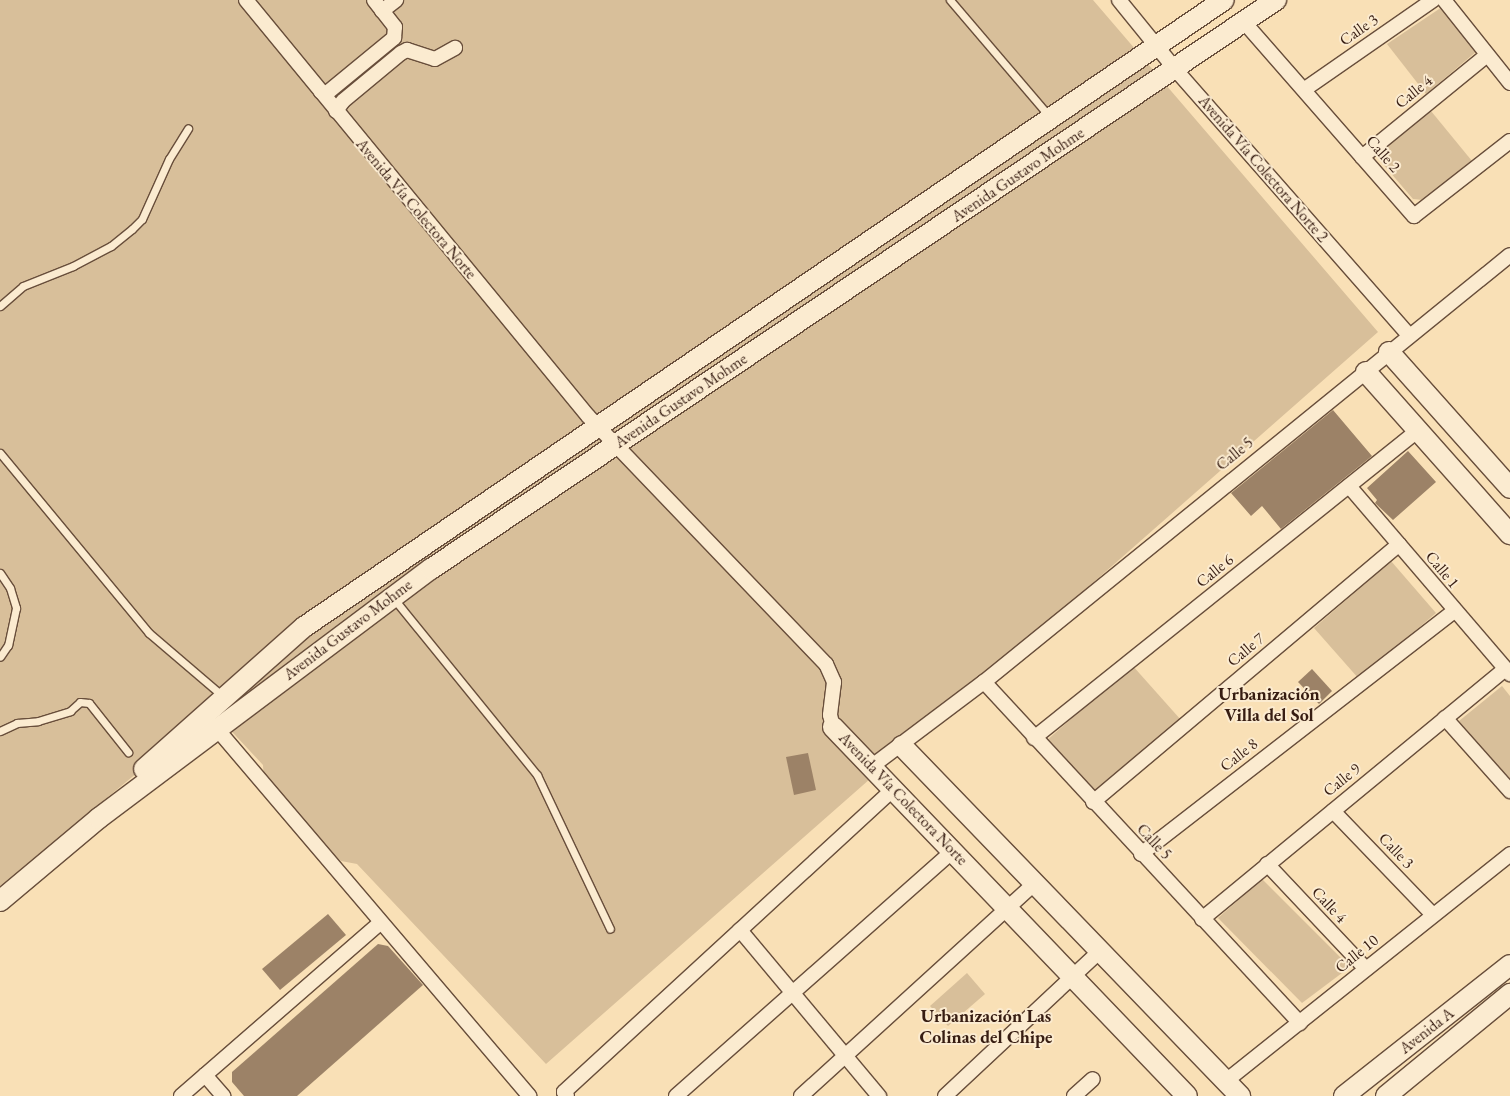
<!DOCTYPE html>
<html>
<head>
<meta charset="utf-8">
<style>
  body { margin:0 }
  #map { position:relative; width:1510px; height:1096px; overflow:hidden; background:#f9e0b6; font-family:"EB Garamond",serif }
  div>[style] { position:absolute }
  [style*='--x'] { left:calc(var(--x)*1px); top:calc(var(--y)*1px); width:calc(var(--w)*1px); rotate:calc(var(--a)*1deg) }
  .green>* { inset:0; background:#d8bf9a }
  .building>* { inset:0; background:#9c8267 }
  .roads { filter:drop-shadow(1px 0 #684e3b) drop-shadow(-1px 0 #684e3b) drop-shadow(0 1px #684e3b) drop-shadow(0 -1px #684e3b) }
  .lane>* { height:7px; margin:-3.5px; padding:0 3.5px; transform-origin:3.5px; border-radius:3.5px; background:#fbebd0 }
  .street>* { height:14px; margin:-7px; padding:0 7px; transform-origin:7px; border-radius:7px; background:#fbebd0 }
  .secondary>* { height:20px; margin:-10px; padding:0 10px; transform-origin:10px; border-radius:10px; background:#fbebd0 }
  span { translate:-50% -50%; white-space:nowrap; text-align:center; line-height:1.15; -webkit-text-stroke:4px #fbebd0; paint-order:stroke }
  .street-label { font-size:16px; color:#371d12 }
  .neighbourhood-label { font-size:18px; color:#371d12; font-weight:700 }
</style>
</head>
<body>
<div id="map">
  <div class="green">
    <div style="clip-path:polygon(0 0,1093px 0,1378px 332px,546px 1064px,357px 864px,341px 861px,311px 836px,264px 780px,263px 765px,222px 721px,200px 721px,0 886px)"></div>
    <div style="clip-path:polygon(1442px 7px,1477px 51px,1426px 94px,1387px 44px)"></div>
    <div style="clip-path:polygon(1431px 111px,1472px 161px,1423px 200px,1413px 199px,1377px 157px,1378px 149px)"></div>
    <div style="clip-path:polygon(1391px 561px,1436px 613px,1359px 679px,1314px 628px)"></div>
    <div style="clip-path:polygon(1132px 665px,1181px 720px,1094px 796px,1046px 741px)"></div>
    <div style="clip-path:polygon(1502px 686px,1510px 696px,1510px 782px,1459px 721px)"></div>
    <div style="clip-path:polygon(1262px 879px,1350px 967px,1302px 1003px,1218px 918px)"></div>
    <div style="clip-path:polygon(967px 973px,985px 994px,948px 1026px,930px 1006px)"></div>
  </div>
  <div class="building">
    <div style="clip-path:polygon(1333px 410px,1372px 456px,1281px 529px,1262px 506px,1251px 516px,1231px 493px)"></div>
    <div style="clip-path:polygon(1408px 451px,1436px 482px,1393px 520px,1375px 503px,1377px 500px,1367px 488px)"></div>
    <div style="clip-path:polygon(1312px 669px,1332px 691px,1319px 704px,1298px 682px)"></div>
    <div style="clip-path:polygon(808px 753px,816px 790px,794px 795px,786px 757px)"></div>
    <div style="clip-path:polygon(328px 914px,346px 935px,280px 990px,262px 969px)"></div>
    <div style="clip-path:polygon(378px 944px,388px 946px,423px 985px,297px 1096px,244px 1096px,232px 1082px,232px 1072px)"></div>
  </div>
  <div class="roads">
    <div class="lane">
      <div style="--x:950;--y:0;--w:154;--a:49.5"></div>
      <div style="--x:0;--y:306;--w:30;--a:-41"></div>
      <div style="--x:23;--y:286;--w:54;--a:-21.8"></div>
      <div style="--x:73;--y:266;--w:43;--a:-27.8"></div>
      <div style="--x:111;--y:246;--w:27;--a:-39"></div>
      <div style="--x:132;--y:229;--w:14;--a:-45"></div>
      <div style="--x:142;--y:219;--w:66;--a:-65.8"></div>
      <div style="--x:169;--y:159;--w:36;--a:-58"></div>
      <div style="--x:0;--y:453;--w:234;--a:50.4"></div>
      <div style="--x:149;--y:633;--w:99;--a:40.5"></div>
      <div style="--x:0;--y:573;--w:18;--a:56"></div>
      <div style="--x:10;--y:588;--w:21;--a:73"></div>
      <div style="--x:16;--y:608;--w:38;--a:102"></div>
      <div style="--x:8;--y:645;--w:14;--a:124"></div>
      <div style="--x:394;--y:599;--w:227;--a:50.9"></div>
      <div style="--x:537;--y:775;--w:170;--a:64.6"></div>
      <div style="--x:0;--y:731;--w:19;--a:-25"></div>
      <div style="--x:17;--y:723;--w:21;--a:-5"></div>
      <div style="--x:38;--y:721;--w:34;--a:-17"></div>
      <div style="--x:70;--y:711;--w:13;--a:-42"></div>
      <div style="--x:80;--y:702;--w:9;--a:6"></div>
      <div style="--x:89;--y:703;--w:63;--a:51.5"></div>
    </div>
    <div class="street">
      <div style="--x:246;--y:0;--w:539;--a:50.58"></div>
      <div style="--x:588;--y:416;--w:344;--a:46.2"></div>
      <div style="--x:826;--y:664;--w:20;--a:66"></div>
      <div style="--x:834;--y:682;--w:33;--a:97"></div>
      <div style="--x:830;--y:715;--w:12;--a:76"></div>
      <div style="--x:1119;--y:0;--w:89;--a:50.9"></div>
      <div style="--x:1175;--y:69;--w:354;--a:48.7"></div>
      <div style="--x:1444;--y:0;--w:106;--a:51.5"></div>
      <div style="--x:382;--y:11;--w:18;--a:-38"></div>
      <div style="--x:1244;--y:22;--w:258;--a:48.8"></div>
      <div style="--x:1414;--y:216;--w:122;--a:-38"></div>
      <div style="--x:1305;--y:89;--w:156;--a:-34.8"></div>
      <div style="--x:321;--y:92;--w:6;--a:9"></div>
      <div style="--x:327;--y:93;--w:87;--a:-39.4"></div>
      <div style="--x:394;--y:38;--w:11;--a:-85"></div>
      <div style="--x:395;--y:27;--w:34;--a:-128"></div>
      <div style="--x:336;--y:111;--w:12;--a:-55"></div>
      <div style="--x:343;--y:101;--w:75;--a:-39.6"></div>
      <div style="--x:401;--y:53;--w:7;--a:-27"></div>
      <div style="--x:407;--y:50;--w:29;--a:18"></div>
      <div style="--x:435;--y:59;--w:23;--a:-29"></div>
      <div style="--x:1362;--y:157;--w:161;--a:-39.2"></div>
      <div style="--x:1349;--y:486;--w:248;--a:49.4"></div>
      <div style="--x:984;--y:682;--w:465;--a:47.2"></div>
      <div style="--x:1445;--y:718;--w:98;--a:48.3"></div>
      <div style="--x:217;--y:729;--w:482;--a:49.6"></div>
      <div style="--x:1034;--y:738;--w:492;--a:-38.7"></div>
      <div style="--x:871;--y:767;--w:141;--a:-37"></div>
      <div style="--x:984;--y:682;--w:677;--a:-39.07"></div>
      <div style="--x:1093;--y:802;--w:400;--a:-40.1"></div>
      <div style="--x:1333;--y:811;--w:144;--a:46.1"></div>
      <div style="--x:1141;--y:854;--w:396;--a:-37.8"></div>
      <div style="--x:1267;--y:864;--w:144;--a:46.7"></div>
      <div style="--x:1202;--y:919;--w:393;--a:-39.5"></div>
      <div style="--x:740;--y:930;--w:217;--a:50.1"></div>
      <div style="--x:205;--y:1075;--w:28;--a:49"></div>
      <div style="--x:1226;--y:1081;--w:364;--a:-38.6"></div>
      <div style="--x:181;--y:1096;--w:264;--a:-41"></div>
      <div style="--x:567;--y:1096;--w:5;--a:-127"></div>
      <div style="--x:564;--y:1092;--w:447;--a:-42.6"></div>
      <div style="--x:676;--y:1096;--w:370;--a:-41.5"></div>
      <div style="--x:801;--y:1096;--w:314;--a:-42.3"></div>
      <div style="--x:945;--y:1096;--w:211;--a:-43.1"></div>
      <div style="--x:1074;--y:1096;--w:25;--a:-42"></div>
    </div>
    <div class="secondary">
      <div style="--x:1389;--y:352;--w:182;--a:48.3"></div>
      <div style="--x:1366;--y:372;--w:217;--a:48.4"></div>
      <div style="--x:833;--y:727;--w:511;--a:46.19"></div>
      <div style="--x:902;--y:746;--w:487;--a:46"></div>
      <div style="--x:144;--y:769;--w:214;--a:-41.6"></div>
      <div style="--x:304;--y:627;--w:1113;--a:-34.28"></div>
      <div style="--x:0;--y:901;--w:129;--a:-40"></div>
      <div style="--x:99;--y:818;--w:415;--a:-36.9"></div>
      <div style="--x:431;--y:569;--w:1019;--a:-33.96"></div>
      <div style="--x:1344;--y:1096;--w:211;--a:-38.3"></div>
      <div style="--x:1386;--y:1096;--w:161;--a:-39.4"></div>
    </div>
  </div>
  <div class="street-label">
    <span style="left:1359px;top:30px;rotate:-35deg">Calle 3</span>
    <span style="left:1414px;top:92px;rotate:-39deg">Calle 4</span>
    <span style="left:1383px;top:154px;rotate:49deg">Calle 2</span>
    <span style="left:1263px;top:169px;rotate:49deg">Avenida Vía Colectora Norte 2</span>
    <span style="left:1018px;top:175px;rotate:-34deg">Avenida Gustavo Mohme</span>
    <span style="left:416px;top:209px;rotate:50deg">Avenida Vía Colectora Norte</span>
    <span style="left:681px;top:401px;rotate:-34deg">Avenida Gustavo Mohme</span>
    <span style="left:1235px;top:454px;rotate:-39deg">Calle 5</span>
    <span style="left:1442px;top:570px;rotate:50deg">Calle 1</span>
    <span style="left:1215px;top:571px;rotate:-39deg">Calle 6</span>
    <span style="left:348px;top:630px;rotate:-37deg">Avenida Gustavo Mohme</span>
    <span style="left:1246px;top:650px;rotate:-40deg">Calle 7</span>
    <span style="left:1239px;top:755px;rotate:-38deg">Calle 8</span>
    <span style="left:1342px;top:780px;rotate:-39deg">Calle 9</span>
    <span style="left:903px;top:799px;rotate:46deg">Avenida Vía Colectora Norte</span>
    <span style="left:1154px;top:842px;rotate:47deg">Calle 5</span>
    <span style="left:1396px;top:851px;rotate:46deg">Calle 3</span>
    <span style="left:1329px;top:905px;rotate:47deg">Calle 4</span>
    <span style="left:1357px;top:954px;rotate:-39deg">Calle 10</span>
    <span style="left:1427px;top:1031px;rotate:-38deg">Avenida A</span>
  </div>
  <div class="neighbourhood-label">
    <span style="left:1269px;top:705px">Urbanización<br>Villa del Sol</span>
    <span style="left:986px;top:1027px">Urbanización Las<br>Colinas del Chipe</span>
  </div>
</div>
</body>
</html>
